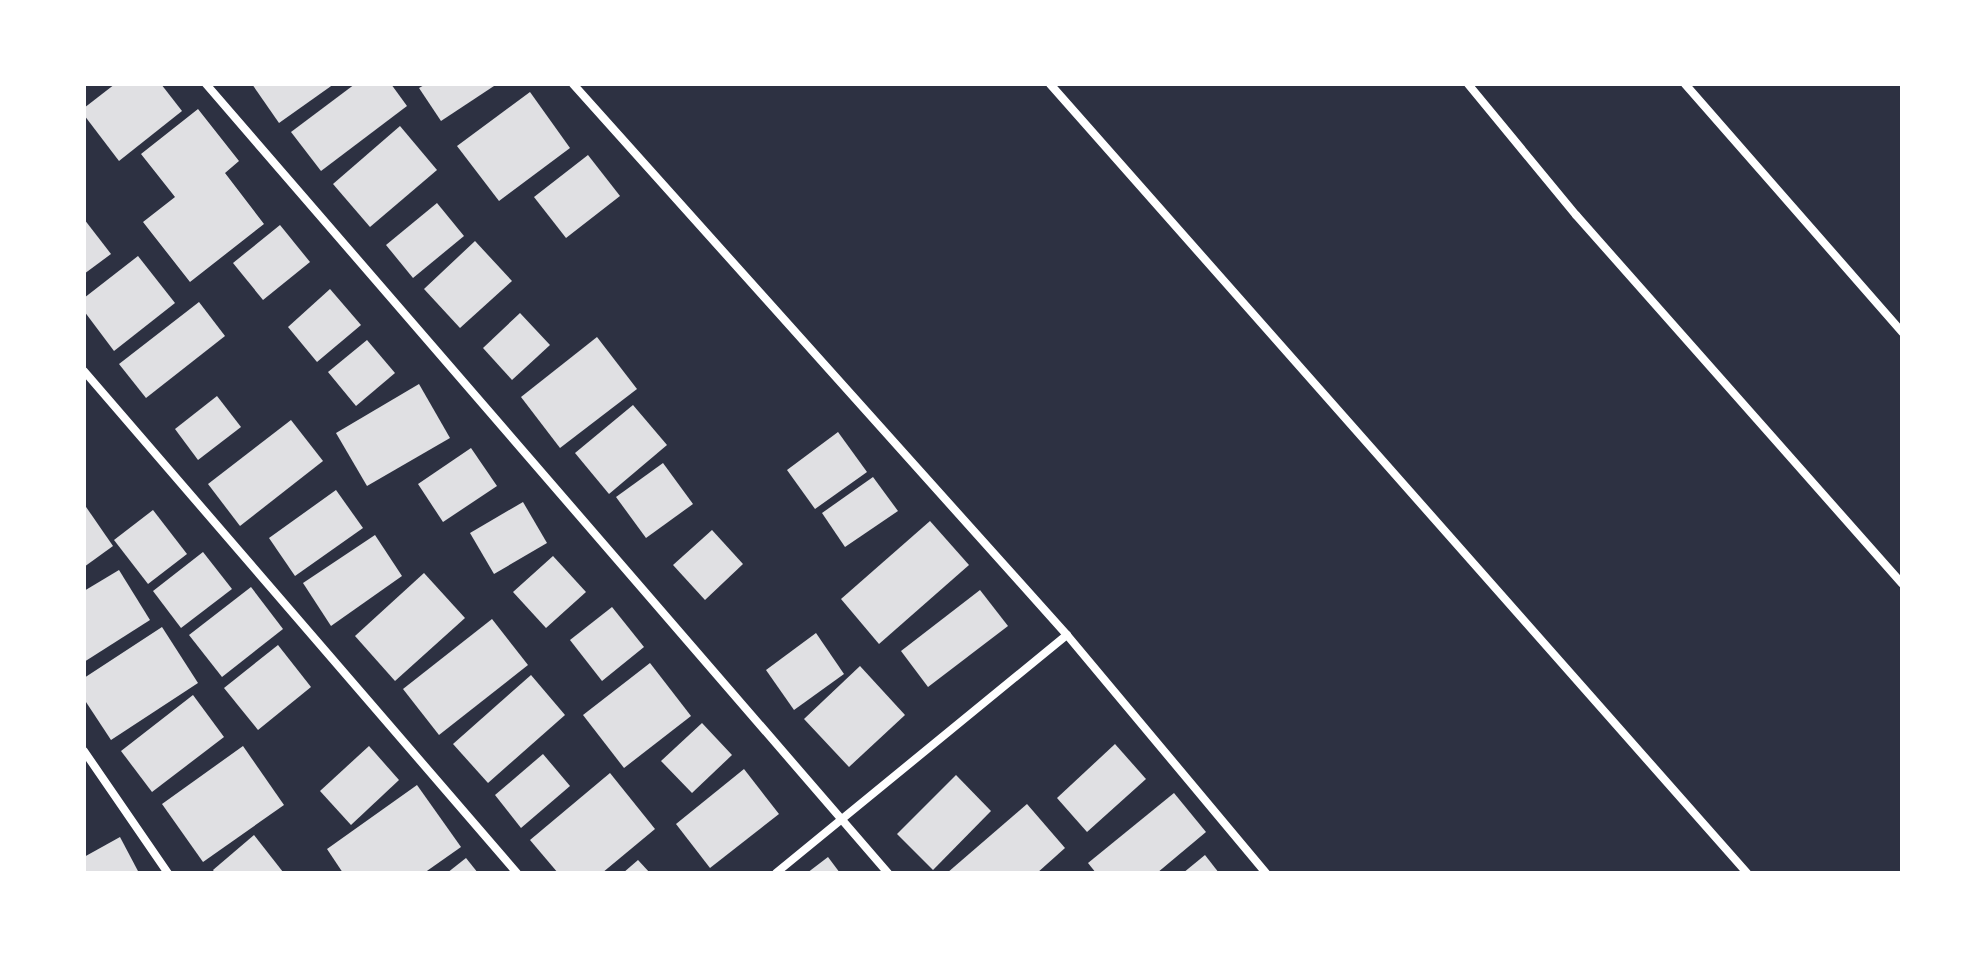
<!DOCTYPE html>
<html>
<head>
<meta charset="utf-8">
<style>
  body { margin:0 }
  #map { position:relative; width:1986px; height:957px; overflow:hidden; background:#2d3142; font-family:"PT Sans Narrow",sans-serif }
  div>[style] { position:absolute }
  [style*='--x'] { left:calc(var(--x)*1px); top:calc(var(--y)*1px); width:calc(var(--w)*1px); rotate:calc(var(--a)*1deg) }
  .building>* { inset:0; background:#e0e0e3 }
  .minor>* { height:8px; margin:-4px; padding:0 4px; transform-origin:4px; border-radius:4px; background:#fff }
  span { translate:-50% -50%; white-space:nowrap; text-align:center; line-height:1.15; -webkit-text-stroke:6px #fff; paint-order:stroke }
  .frame { position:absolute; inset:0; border:86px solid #fff; pointer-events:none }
</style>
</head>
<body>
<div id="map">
  <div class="building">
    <div style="clip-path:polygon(115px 84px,161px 84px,182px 111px,119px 161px,84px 115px,84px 108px)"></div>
    <div style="clip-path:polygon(252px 84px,334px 84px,279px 123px)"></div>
    <div style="clip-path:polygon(355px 84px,391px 84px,407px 106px,321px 171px,291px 132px)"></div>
    <div style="clip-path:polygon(426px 84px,497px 84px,441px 121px,419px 88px)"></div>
    <div style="clip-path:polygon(530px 92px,570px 148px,499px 201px,457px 146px)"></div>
    <div style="clip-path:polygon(198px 109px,239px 161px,225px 173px,264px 224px,190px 282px,143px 222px,175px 197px,141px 154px)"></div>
    <div style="clip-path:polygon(400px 126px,437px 170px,370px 227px,333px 184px)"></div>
    <div style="clip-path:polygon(588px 155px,620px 196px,566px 238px,534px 197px)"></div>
    <div style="clip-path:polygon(437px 203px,464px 236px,413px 278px,386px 245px)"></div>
    <div style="clip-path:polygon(84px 219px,111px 254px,84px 274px)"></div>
    <div style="clip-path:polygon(280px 225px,310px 262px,263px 300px,233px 263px)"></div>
    <div style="clip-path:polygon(475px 241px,512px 281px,460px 328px,424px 289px)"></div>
    <div style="clip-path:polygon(138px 256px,175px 303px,114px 351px,84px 311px,84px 298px)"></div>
    <div style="clip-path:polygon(330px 289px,361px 325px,317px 362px,288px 327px)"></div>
    <div style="clip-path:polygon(199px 302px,225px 336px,146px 398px,119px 364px)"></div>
    <div style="clip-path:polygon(520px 313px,550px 345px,512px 380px,483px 348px)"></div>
    <div style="clip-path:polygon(597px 337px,637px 389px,560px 448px,521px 397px)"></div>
    <div style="clip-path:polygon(367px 340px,395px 373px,356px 406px,328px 372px)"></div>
    <div style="clip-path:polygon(419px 384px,450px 438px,367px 486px,336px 433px)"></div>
    <div style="clip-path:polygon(217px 396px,241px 427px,198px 460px,175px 429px)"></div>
    <div style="clip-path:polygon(633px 405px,667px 445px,609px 494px,575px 453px)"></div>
    <div style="clip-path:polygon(291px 420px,323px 461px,240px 526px,208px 484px)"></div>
    <div style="clip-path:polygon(838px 432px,867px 472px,815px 509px,787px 470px)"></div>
    <div style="clip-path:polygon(471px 448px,497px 486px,443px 522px,418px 484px)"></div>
    <div style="clip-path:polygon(663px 463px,693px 504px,646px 538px,616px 497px)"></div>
    <div style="clip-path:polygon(873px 477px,898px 511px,845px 547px,822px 513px)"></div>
    <div style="clip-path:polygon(336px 490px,363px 528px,295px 576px,269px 538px)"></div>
    <div style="clip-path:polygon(523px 502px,547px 543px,494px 574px,470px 533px)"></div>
    <div style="clip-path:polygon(84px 504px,113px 546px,84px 567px)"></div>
    <div style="clip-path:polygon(153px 510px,187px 554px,148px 584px,114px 540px)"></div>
    <div style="clip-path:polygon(930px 521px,969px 565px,879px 644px,841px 599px)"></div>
    <div style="clip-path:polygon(712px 530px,743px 564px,705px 600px,673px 565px)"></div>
    <div style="clip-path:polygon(375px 535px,402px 576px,331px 626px,303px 583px)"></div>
    <div style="clip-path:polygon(203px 552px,232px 589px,181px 628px,153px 591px)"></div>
    <div style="clip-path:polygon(553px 556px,586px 592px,546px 628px,513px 592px)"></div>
    <div style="clip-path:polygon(119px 570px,150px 620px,84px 662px,84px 591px)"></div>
    <div style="clip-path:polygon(424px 573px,465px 618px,395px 681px,355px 636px)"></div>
    <div style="clip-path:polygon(251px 587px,283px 629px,222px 677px,189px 635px)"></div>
    <div style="clip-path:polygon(980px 590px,1008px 626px,928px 687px,901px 651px)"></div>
    <div style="clip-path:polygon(612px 607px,644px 647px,602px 681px,570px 640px)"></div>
    <div style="clip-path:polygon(492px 619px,528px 665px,439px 735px,403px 689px)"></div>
    <div style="clip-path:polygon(162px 627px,198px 683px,111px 740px,84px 699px,84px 678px)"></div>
    <div style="clip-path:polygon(816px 633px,844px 674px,794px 710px,766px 670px)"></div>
    <div style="clip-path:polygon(278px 645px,311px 687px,258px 730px,224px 688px)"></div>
    <div style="clip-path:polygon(650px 663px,691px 716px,624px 768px,583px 715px)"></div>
    <div style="clip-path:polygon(860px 666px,905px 715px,849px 767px,804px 719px)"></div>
    <div style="clip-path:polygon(531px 675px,565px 715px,488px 783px,453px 744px)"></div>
    <div style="clip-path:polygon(193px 695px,224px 737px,152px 792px,121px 751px)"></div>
    <div style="clip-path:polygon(702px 723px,732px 755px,692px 793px,661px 761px)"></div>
    <div style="clip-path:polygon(1115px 744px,1146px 779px,1087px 832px,1057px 798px)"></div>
    <div style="clip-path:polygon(243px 746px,284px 805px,203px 862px,162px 804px)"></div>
    <div style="clip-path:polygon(369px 746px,399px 780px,351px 825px,320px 791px)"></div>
    <div style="clip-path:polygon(543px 754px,570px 786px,521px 828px,495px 795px)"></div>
    <div style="clip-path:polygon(744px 769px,779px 814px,710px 868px,676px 824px)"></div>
    <div style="clip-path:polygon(610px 773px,655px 829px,602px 873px,558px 873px,530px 840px)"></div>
    <div style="clip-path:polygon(956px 775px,991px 811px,933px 870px,897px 834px)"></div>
    <div style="clip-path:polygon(417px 785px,461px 847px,424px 873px,343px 873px,327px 849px)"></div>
    <div style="clip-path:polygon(1174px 793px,1206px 832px,1157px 873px,1096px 873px,1088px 863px)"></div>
    <div style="clip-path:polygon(1027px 804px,1065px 848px,1037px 873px,947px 873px)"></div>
    <div style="clip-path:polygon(254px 835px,283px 872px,215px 873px,213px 870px)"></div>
    <div style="clip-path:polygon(120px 837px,139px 873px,84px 873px,84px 857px)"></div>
    <div style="clip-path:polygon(1205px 855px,1219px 873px,1183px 873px)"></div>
    <div style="clip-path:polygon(828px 857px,840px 873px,807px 873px)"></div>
    <div style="clip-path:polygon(466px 858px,478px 873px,447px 873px)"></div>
    <div style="clip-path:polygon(638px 860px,650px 873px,623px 873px)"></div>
  </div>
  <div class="minor">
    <div style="--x:206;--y:84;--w:1043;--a:49.16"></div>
    <div style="--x:573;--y:84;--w:740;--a:48.12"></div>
    <div style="--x:1067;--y:635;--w:310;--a:50.1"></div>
    <div style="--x:1050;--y:84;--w:1053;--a:48.54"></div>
    <div style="--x:1468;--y:84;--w:170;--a:50.5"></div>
    <div style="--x:1576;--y:215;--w:492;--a:48.5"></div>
    <div style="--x:1685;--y:84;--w:330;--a:48.8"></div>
    <div style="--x:84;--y:371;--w:663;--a:49.22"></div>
    <div style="--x:84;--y:751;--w:148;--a:55.5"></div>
    <div style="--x:776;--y:873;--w:376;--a:-39.3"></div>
  </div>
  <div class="frame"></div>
</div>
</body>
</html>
